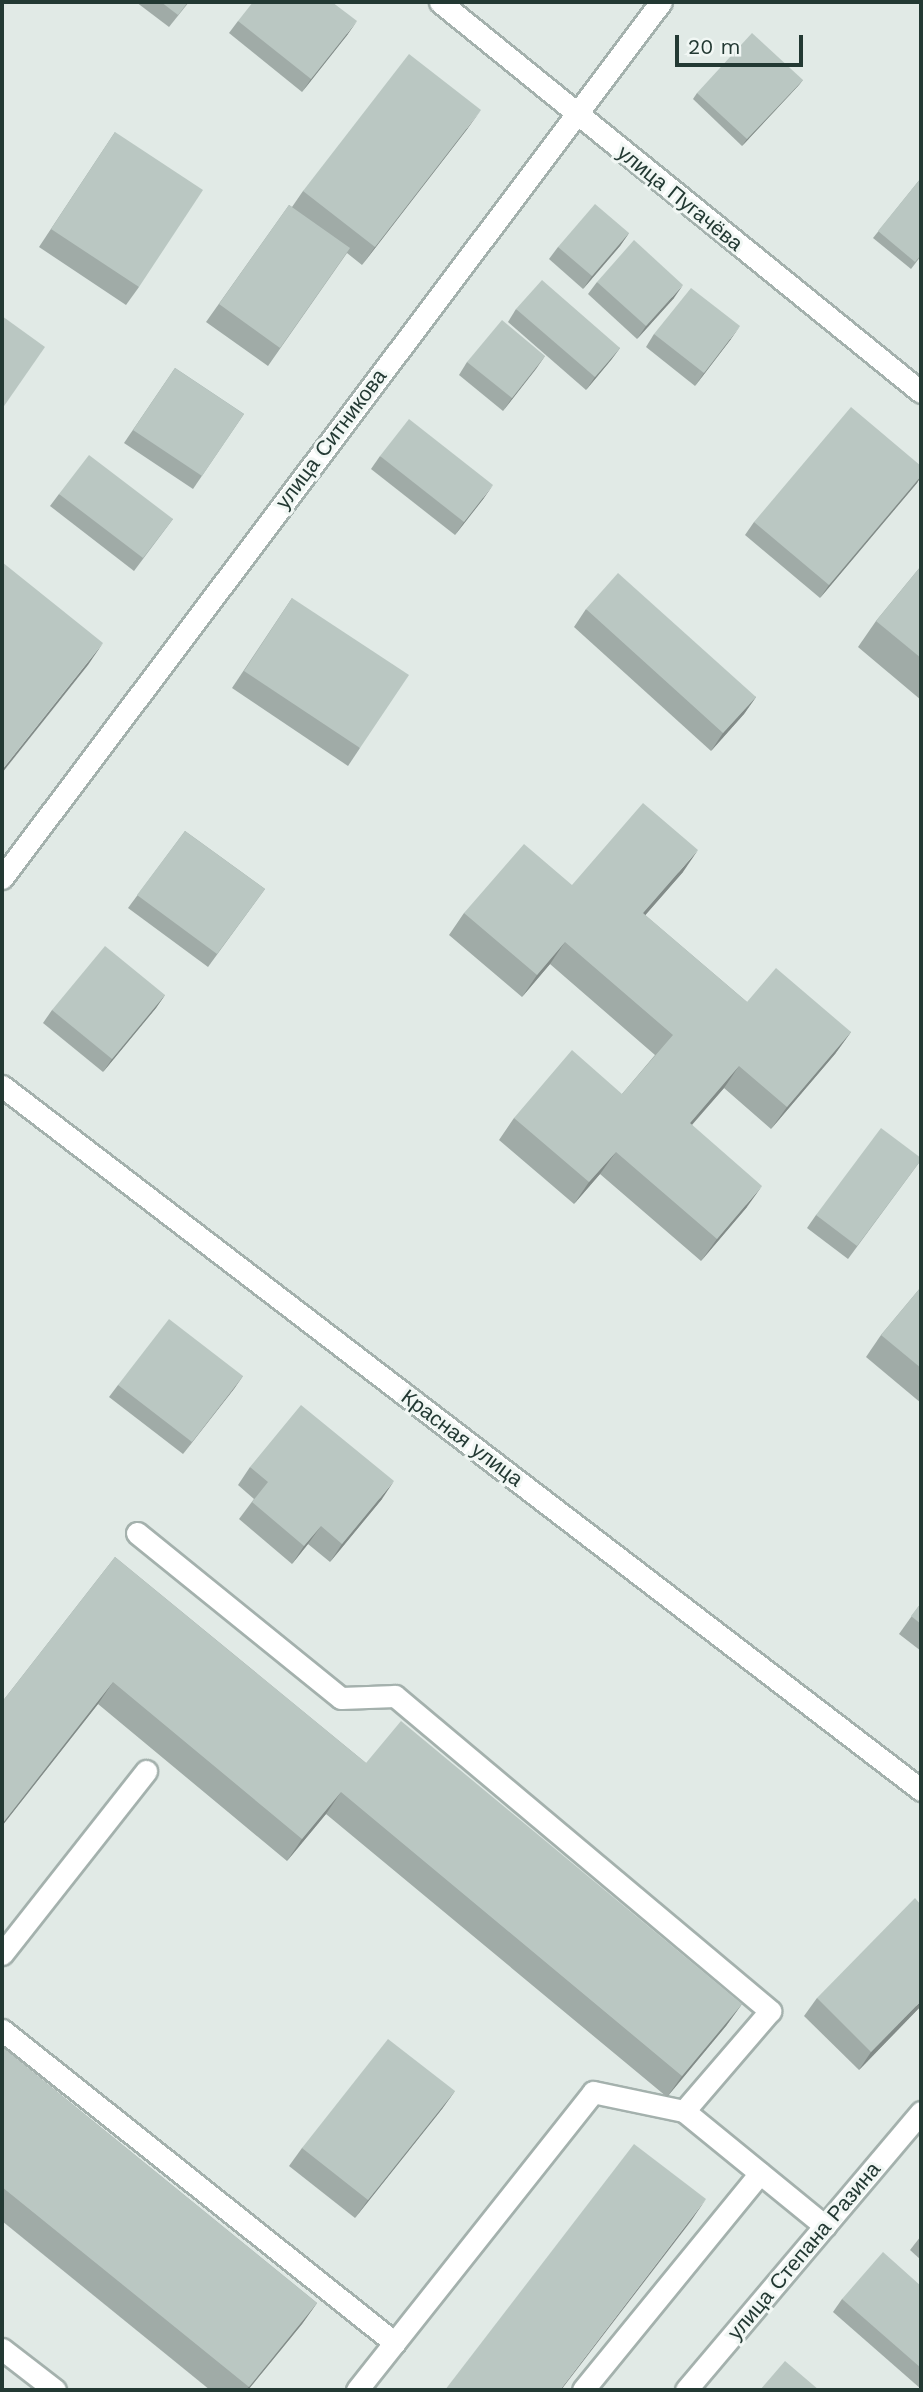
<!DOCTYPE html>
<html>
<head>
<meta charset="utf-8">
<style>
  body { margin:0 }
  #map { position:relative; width:923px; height:2392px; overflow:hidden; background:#e1eae6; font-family:"Work Sans",sans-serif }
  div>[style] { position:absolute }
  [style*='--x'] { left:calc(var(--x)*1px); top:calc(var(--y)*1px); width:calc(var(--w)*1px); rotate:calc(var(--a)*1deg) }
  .roads { filter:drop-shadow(2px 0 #a4b1ad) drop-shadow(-2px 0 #a4b1ad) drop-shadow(0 2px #a4b1ad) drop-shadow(0 -2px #a4b1ad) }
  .lane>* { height:21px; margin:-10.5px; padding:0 10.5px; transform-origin:10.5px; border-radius:10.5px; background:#fff }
  .street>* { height:21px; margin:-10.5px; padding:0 10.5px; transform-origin:10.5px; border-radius:10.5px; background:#fff }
  .secondary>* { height:21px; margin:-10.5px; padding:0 10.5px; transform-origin:10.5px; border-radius:10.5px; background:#fff }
  .wall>* { inset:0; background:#a0aba7 }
  .shaded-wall>* { inset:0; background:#828b88 }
  .building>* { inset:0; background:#bac7c2 }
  span { translate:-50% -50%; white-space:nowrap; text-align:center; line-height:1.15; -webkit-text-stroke:6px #f1f7f4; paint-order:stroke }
  .street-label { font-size:21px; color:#233933 }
  .frame { position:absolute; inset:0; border:4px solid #233933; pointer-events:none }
  .scale { position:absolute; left:675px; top:35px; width:128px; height:32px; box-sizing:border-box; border:4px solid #233933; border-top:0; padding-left:9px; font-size:21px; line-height:24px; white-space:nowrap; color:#233933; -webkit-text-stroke:5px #f1f7f4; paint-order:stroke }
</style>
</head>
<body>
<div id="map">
  <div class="roads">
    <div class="lane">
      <div style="--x:137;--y:1533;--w:262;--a:39"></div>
      <div style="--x:341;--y:1698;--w:54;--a:-2.1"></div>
      <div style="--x:395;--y:1696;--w:490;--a:40"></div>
      <div style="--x:770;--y:2011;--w:132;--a:130.7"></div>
      <div style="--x:684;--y:2111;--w:182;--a:39.2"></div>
      <div style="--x:2;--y:1954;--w:233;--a:-51.8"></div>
      <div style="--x:2;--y:2030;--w:502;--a:38.54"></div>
      <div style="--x:357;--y:2390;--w:380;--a:-51.6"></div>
      <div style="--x:593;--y:2092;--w:93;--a:11.8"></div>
      <div style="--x:583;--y:2390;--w:280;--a:-50.8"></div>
    </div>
    <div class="street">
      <div style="--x:2;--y:878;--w:1096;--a:-53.05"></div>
      <div style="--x:2;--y:1086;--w:1158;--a:37.45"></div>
      <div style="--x:686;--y:2390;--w:364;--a:-49.8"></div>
    </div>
    <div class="secondary">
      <div style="--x:440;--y:2;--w:619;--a:39.04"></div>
      <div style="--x:2;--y:2349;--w:67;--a:37.7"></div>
    </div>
  </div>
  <div class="wall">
    <div style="clip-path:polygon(136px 2px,189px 2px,169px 27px)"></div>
    <div style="clip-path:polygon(238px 21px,348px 34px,302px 92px,229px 33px)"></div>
    <div style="clip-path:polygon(803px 80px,798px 86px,742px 146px,693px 99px,697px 93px)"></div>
    <div style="clip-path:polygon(468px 128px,362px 265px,347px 253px,268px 366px,206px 322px,289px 205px,292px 207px,303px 191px)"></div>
    <div style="clip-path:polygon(115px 132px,139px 287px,126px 305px,39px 247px)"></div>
    <div style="clip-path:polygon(921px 178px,921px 256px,911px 269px,873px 238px)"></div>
    <div style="clip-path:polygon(629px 233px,620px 246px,583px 289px,549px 259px,558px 247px)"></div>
    <div style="clip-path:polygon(597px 282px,674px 298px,637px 339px,588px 294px)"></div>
    <div style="clip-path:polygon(516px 309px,620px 348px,611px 360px,586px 390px,508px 322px)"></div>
    <div style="clip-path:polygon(654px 334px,731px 339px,695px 386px,646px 347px)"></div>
    <div style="clip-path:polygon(545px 356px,503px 411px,459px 375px,467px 362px)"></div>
    <div style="clip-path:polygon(175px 368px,244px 414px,193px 489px,124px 443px)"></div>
    <div style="clip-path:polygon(380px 456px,484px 498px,455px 535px,371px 469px)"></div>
    <div style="clip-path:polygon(921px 466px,921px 477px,917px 483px,820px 598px,745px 535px,754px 522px)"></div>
    <div style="clip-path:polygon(59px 494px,173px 519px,134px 571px,50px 506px)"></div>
    <div style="clip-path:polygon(921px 566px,921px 700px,858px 647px,876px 621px)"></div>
    <div style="clip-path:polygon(292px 598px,360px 748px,348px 766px,232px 688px)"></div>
    <div style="clip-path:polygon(586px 609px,756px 697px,744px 714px,711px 751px,574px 627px)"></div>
    <div style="clip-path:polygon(185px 831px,265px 889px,208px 967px,128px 908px)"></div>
    <div style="clip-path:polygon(683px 872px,645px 915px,747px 1002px,851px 1032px,835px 1054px,771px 1129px,724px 1088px,692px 1125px,747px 1207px,701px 1261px,600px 1174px,574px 1204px,499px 1140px,514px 1118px,622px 1094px,655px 1055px,550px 964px,522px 997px,449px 935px,464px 913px,572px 885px)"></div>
    <div style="clip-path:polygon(165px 995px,156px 1008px,103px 1072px,43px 1023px,52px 1010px)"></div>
    <div style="clip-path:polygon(921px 1160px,848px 1259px,807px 1228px,816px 1215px)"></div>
    <div style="clip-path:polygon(921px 1287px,921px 1403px,866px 1357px,881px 1335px)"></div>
    <div style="clip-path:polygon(243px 1376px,183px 1454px,109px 1397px,118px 1385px)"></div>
    <div style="clip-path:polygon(250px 1467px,382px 1499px,330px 1562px,308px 1544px,292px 1564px,239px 1519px,254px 1499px,238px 1485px)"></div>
    <div style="clip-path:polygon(115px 1557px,366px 1763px,742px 2004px,726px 2026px,667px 2097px,326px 1814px,287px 1861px,98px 1704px,2px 1826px,2px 1702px)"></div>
    <div style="clip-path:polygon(921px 1603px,921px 1651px,899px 1634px)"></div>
    <div style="clip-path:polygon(817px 1998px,921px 2006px,859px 2070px,804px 2016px)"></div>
    <div style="clip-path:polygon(2px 2047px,317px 2303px,302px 2324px,248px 2390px,210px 2390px,2px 2221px)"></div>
    <div style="clip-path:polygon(455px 2091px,442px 2109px,355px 2218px,289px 2166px,302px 2148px)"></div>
    <div style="clip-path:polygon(921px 2236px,921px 2260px,910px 2250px)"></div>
    <div style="clip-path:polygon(921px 2286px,921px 2389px,833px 2312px,842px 2299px)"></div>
  </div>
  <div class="shaded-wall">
    <div style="clip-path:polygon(357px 21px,348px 34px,302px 92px,311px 79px)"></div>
    <div style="clip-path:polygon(803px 80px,798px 86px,742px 146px,747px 139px)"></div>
    <div style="clip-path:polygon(481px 110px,468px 128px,362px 265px,375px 247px)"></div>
    <div style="clip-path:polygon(629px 233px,620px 246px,583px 289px,592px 276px)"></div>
    <div style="clip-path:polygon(683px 285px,674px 298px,637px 339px,646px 326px)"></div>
    <div style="clip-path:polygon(740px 326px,731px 339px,695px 386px,704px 373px)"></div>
    <div style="clip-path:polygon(620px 348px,611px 360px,586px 390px,595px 377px)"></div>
    <div style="clip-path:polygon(545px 356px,536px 369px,503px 411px,512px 398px)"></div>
    <div style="clip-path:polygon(921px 476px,917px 483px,820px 598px,829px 585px)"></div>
    <div style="clip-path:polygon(493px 485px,484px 498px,455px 535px,464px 522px)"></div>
    <div style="clip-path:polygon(103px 643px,88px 665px,2px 773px,2px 770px)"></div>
    <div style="clip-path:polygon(756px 697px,744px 714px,711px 751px,723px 733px)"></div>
    <div style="clip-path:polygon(698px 850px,683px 872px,628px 935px,643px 913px)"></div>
    <div style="clip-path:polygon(565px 942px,550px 964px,522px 997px,537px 975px)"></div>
    <div style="clip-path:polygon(165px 995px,156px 1008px,103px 1072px,112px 1059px)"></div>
    <div style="clip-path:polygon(851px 1032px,835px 1054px,771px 1129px,787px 1107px)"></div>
    <div style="clip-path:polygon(739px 1066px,724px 1088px,674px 1145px,690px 1123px)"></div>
    <div style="clip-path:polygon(616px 1152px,600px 1174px,574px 1204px,589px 1182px)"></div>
    <div style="clip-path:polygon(762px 1186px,747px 1207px,701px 1261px,717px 1239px)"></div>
    <div style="clip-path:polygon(243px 1376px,234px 1389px,183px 1454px,192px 1442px)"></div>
    <div style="clip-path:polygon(394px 1481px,382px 1499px,330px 1562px,342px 1544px)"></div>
    <div style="clip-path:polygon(321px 1526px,308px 1544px,292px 1564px,304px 1546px)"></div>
    <div style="clip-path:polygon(113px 1682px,98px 1704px,2px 1826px,2px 1824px)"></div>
    <div style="clip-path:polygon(341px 1792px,326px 1814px,287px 1861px,302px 1839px)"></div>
    <div style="clip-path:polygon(921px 2001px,921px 2006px,859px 2070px,871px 2052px)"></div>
    <div style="clip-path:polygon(742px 2004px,726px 2026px,667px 2097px,682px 2076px)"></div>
    <div style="clip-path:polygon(455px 2091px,442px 2109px,355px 2218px,368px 2200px)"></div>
    <div style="clip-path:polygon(706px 2199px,691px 2221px,561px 2390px,560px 2390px)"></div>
    <div style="clip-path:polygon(317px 2303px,302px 2324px,248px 2390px,246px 2390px)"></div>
  </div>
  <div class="building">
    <div style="clip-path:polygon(161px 2px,188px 2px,178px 15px)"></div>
    <div style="clip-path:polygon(253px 2px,332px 2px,357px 21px,311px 79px,238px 21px)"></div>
    <div style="clip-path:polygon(752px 33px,803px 80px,747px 139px,697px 93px)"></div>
    <div style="clip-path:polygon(409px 54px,481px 110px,375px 247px,303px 191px)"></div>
    <div style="clip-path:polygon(115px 132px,203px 190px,139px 287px,51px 229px)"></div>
    <div style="clip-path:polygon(921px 178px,921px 255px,915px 262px,878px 231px)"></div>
    <div style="clip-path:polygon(595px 204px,629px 233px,592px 276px,558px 247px)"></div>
    <div style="clip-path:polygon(289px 205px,350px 248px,280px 348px,219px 304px)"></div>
    <div style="clip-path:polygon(634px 240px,683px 285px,646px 326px,597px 282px)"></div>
    <div style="clip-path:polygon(542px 280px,620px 348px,595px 377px,516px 309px)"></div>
    <div style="clip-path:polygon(691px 288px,740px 326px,704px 373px,654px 334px)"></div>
    <div style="clip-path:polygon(2px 316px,45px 347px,2px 409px)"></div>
    <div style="clip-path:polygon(502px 320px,545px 356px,512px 398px,467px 362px)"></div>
    <div style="clip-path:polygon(175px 368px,244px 414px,202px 476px,133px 430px)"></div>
    <div style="clip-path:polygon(851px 407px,921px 466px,921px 476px,829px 585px,754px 522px)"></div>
    <div style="clip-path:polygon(409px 419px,493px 485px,464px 522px,380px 456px)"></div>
    <div style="clip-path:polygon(89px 455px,173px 519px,143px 558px,59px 494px)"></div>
    <div style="clip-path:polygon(2px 562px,103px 643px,2px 770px)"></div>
    <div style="clip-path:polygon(921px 566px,921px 658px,876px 621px)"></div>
    <div style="clip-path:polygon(618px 573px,756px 697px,723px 733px,586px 609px)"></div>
    <div style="clip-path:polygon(292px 598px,409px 675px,360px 748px,244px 671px)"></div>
    <div style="clip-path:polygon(643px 803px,698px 850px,643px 913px,747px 1002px,776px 968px,851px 1032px,787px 1107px,739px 1066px,690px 1123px,762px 1186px,717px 1239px,616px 1152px,589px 1182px,514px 1118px,572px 1050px,622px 1094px,673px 1035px,565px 942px,537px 975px,464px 913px,524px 844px,572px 885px)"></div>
    <div style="clip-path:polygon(185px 831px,265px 889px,217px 954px,137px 895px)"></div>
    <div style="clip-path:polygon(105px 946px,165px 995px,112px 1059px,52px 1010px)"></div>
    <div style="clip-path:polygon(881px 1128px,921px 1158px,921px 1160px,857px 1246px,816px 1215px)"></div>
    <div style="clip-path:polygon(921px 1287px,921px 1368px,881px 1335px)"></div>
    <div style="clip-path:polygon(169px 1319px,243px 1376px,192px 1442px,118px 1385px)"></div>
    <div style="clip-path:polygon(301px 1405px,394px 1481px,342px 1544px,321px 1526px,304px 1546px,252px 1502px,268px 1482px,250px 1467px)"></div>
    <div style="clip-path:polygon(115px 1557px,366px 1763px,401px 1721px,742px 2004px,682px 2076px,341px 1792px,302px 1839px,113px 1682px,2px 1824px,2px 1702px)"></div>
    <div style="clip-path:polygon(921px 1603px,921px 1624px,911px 1616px)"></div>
    <div style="clip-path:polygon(915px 1898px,921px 1905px,921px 2001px,871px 2052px,817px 1998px)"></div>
    <div style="clip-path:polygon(388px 2039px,455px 2091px,368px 2200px,302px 2148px)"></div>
    <div style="clip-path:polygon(2px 2047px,317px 2303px,249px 2387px,2px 2187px)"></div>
    <div style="clip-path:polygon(634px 2144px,706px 2199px,560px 2390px,445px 2390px)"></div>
    <div style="clip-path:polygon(883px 2252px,921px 2286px,921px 2368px,842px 2299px)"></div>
    <div style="clip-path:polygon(785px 2361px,819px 2390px,760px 2390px)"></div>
  </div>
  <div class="street-label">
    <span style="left:680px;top:198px;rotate:39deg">улица Пугачёва</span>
    <span style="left:331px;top:439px;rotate:-53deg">улица Ситникова</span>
    <span style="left:462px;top:1438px;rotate:37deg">Красная улица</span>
    <span style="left:804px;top:2251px;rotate:-50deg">улица Степана Разина</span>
  </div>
  <div class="frame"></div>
  <div class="scale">20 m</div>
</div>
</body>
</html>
